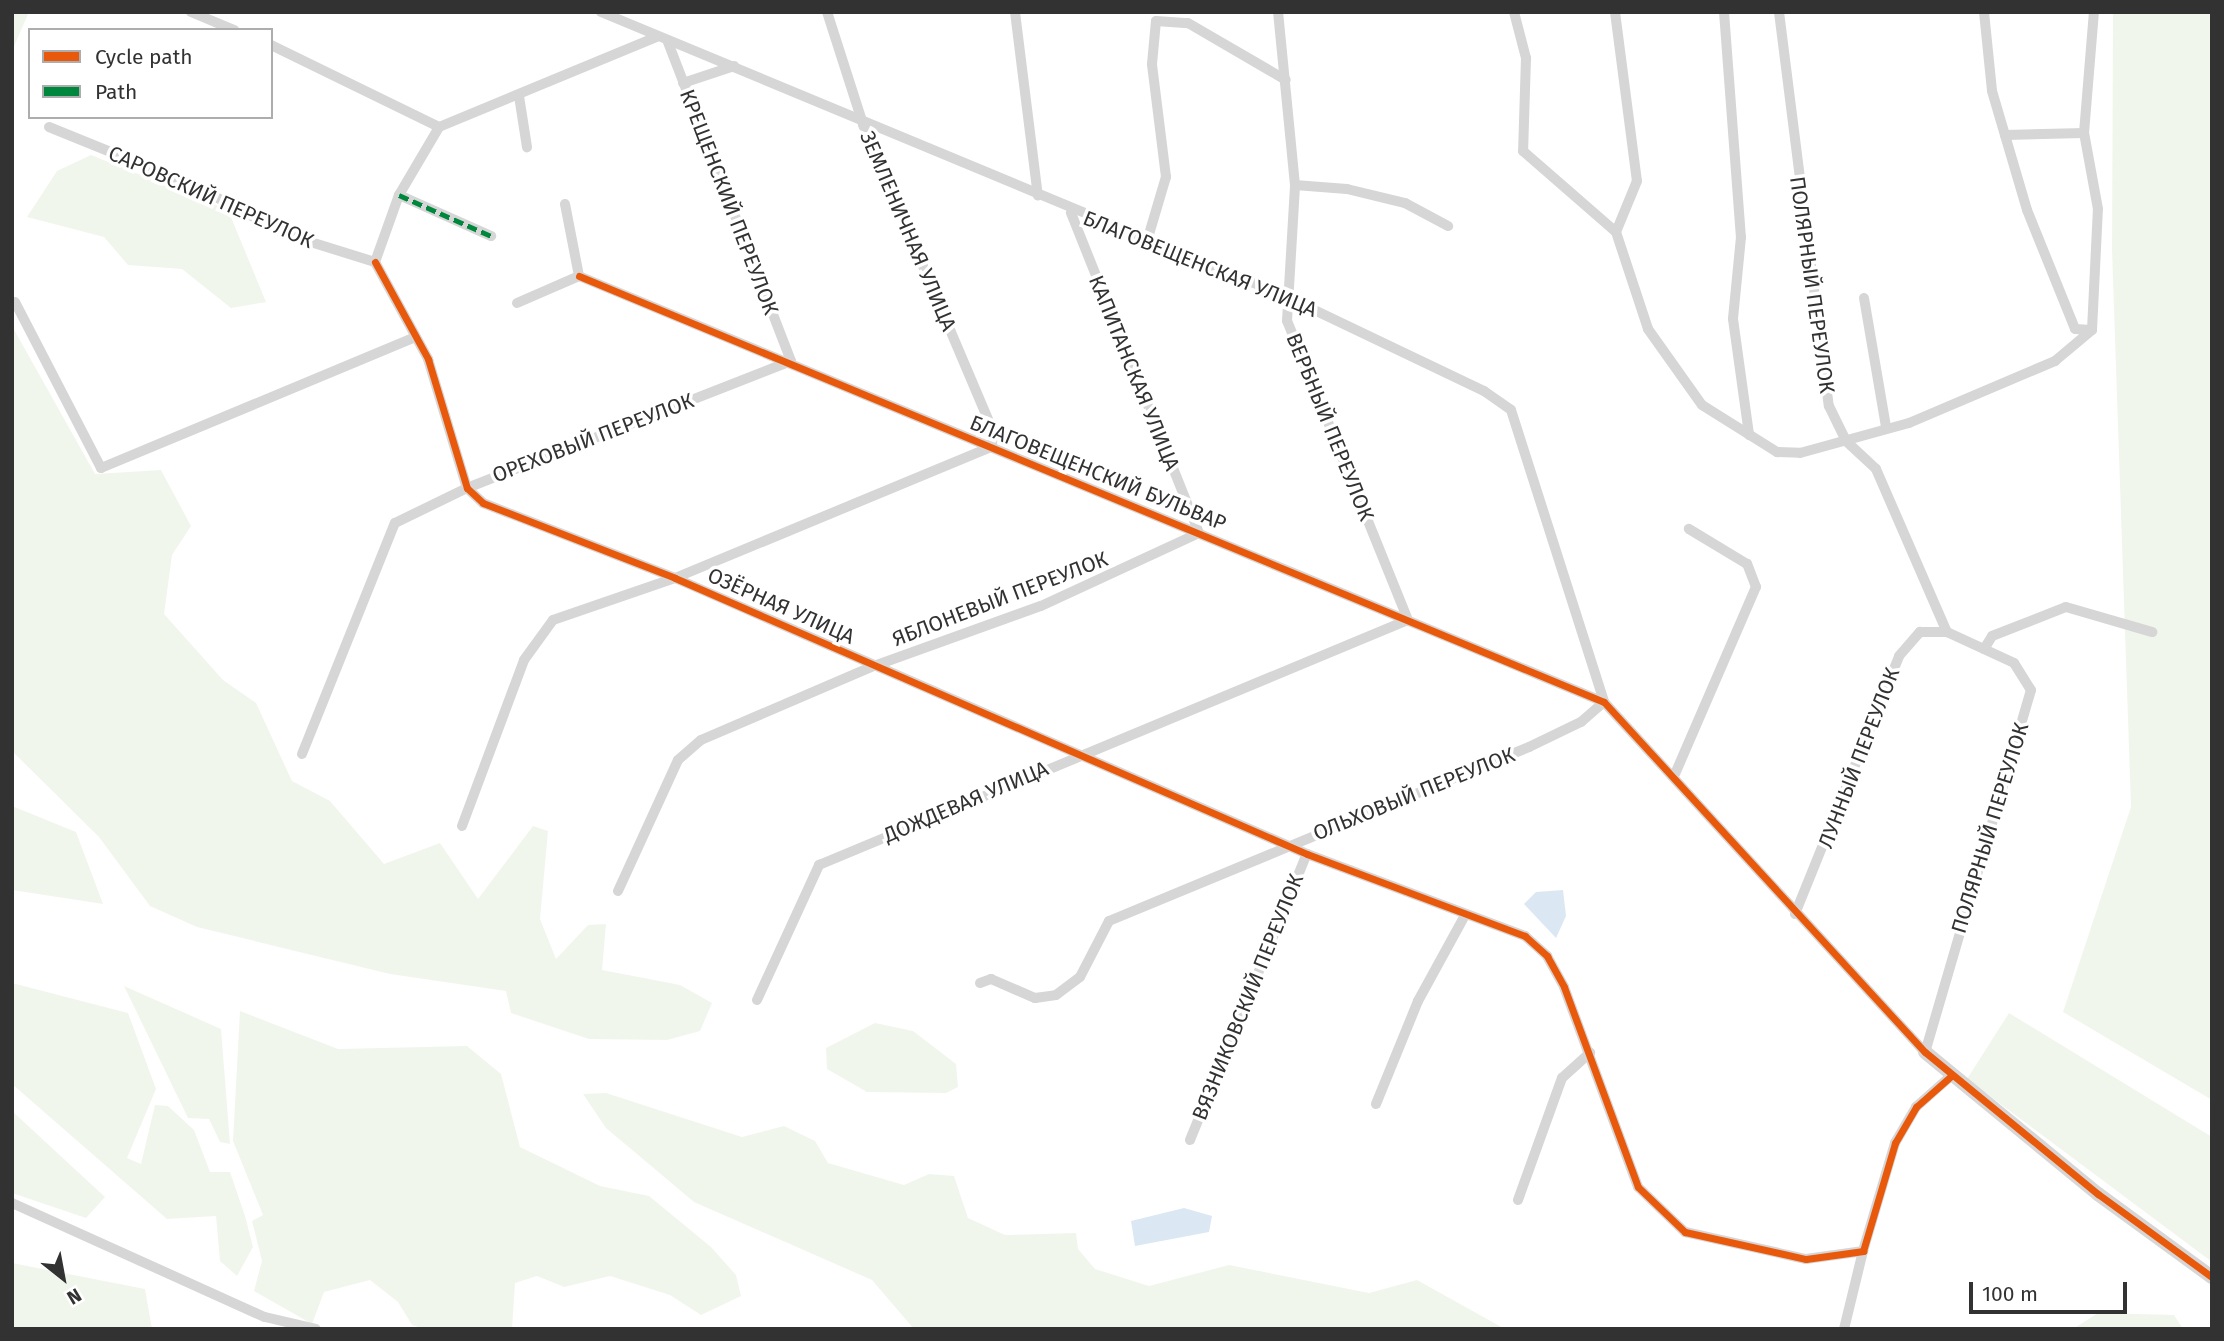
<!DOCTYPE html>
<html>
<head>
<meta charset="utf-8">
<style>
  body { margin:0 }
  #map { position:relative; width:2224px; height:1341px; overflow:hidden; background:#fff; font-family:"Fira Sans",sans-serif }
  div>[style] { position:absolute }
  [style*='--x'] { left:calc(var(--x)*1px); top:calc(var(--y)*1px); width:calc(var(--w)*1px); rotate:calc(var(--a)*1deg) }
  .green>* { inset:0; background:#f1f6ed }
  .water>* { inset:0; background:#dbe8f4 }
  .minor>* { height:10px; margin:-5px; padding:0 5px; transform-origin:5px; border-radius:5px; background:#d6d6d6 }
  .tertiary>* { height:14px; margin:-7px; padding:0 7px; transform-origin:7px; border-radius:7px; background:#d6d6d6 }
  .quiet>* { height:5px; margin-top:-2.5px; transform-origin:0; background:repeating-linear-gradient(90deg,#00873e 0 10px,transparent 0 15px) }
  .cycleway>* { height:7px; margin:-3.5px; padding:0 3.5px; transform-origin:3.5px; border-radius:3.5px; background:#e8590c }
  span { translate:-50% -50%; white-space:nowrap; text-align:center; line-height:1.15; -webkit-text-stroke:7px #fff; paint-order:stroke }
  .street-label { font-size:21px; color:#323232 }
  .frame { position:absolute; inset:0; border:14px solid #323232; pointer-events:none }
  .legend { position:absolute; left:28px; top:28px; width:245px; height:91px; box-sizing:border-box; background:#fff; border:2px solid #adadad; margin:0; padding:9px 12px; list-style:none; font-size:21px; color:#323232 }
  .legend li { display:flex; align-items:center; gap:14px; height:35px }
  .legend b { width:35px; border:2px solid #adadad }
  .north { position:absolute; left:28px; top:1243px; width:70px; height:70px; -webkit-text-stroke:5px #fff; paint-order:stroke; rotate:149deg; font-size:19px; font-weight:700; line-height:28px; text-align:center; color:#323232 }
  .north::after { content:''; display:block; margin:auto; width:24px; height:32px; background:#323232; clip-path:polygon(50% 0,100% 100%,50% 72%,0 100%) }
  .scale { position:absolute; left:1969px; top:1282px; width:158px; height:32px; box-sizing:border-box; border:4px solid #323232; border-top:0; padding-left:9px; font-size:21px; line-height:24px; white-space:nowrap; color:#323232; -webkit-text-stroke:5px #fff; paint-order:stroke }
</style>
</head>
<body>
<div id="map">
  <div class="green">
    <div style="clip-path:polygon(12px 12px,29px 12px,12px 51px)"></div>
    <div style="clip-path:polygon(2113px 12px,2212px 12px,2212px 1100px,2063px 1012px,2131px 807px,2112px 250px)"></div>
    <div style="clip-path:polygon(91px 155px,228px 210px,266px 302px,231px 308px,182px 269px,128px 265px,104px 237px,27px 217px,57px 171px)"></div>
    <div style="clip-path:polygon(12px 326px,95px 474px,161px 470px,191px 526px,172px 555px,164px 614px,223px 680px,256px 703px,292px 781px,330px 801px,384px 864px,440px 843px,478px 899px,533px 826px,548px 831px,540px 919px,556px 959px,588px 925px,606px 924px,602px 970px,680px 985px,712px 1003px,700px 1031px,667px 1040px,589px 1039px,511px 1013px,506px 991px,390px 974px,197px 927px,150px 906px,99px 837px,12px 751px)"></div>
    <div style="clip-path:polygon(12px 806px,76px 832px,103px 904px,12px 890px)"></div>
    <div style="clip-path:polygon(12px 983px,128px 1013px,156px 1089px,127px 1158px,141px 1164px,155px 1105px,168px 1106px,194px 1130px,210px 1172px,230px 1172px,245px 1216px,253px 1247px,237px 1276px,220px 1261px,216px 1216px,167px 1219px,12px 1084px)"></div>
    <div style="clip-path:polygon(124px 986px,221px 1029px,230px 1144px,220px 1142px,209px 1119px,188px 1118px)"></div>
    <div style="clip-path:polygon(240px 1011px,338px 1049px,467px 1046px,501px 1074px,520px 1147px,600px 1186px,649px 1196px,711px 1247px,736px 1275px,741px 1296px,701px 1315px,670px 1295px,610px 1276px,564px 1287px,537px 1276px,515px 1283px,512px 1329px,425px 1329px,412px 1325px,398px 1302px,370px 1280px,324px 1292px,312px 1324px,254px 1291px,262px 1261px,252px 1221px,263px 1215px,233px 1141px)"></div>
    <div style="clip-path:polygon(2009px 1013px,2212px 1137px,2212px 1262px,1967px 1079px)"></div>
    <div style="clip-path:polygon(875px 1023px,913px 1031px,956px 1064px,958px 1087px,946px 1093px,867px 1092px,827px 1069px,826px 1048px)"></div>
    <div style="clip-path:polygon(606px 1093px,742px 1137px,784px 1126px,815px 1141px,828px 1163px,904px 1185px,929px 1174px,954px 1176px,968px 1218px,1005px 1235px,1076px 1233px,1078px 1249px,1095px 1269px,1149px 1286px,1229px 1265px,1369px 1293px,1417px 1280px,1505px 1329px,914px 1329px,872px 1280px,694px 1202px,606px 1128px,583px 1094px)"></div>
    <div style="clip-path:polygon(12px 1111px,105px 1197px,86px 1218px,12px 1193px)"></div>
    <div style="clip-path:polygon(12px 1263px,145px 1289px,152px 1329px,12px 1329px)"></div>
    <div style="clip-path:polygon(2098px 1313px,2174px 1315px,2183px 1329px,2073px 1329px)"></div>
  </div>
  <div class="water">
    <div style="clip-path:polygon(1563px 890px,1566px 916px,1556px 938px,1524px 904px,1536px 892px)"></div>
    <div style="clip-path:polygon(1184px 1208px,1212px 1216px,1209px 1232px,1135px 1246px,1131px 1221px)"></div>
  </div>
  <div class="minor">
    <div style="--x:191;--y:12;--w:47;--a:22.7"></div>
    <div style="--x:601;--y:12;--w:741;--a:22.55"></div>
    <div style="--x:1285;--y:296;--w:221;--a:25.5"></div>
    <div style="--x:1484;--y:391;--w:33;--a:35"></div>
    <div style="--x:1511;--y:410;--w:306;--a:72.3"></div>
    <div style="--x:1015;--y:12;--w:185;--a:82.9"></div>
    <div style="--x:1514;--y:12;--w:48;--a:75.4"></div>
    <div style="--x:1526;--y:58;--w:93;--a:91.8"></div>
    <div style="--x:1523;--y:151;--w:123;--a:41.1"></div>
    <div style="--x:1616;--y:232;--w:102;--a:71.7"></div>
    <div style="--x:1648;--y:329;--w:93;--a:54.6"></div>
    <div style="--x:1702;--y:405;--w:89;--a:32.1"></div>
    <div style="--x:1777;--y:452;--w:23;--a:2"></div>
    <div style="--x:1800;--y:453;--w:113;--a:-15.4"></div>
    <div style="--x:1909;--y:423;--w:159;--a:-23"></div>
    <div style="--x:2055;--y:361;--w:48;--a:-40"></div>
    <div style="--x:2092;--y:330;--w:121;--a:-87.2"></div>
    <div style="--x:2098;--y:209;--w:77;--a:-100.4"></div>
    <div style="--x:2084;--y:133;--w:121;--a:-85.3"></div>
    <div style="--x:1615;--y:12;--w:170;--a:82.6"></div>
    <div style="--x:1637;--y:181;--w:55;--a:112.4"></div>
    <div style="--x:1724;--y:12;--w:226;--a:85.7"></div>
    <div style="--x:1741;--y:237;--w:82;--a:95.6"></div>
    <div style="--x:1733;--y:319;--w:117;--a:82.1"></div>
    <div style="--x:1779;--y:12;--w:397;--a:82.8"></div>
    <div style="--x:1829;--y:406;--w:39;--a:64"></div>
    <div style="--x:1846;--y:441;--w:41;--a:43"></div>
    <div style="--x:1876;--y:469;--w:178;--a:66.5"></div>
    <div style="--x:1947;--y:632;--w:74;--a:24.8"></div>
    <div style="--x:2014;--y:663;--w:32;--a:58"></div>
    <div style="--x:2031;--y:690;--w:377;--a:106.3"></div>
    <div style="--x:1984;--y:12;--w:79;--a:84.2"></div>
    <div style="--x:1992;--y:91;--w:124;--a:73.6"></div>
    <div style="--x:2027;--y:210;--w:128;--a:68"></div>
    <div style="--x:2075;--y:329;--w:17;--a:3"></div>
    <div style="--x:271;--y:45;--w:187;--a:26"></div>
    <div style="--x:683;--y:83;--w:54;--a:-18.4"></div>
    <div style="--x:519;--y:96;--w:52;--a:81.1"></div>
    <div style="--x:49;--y:127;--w:162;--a:22.1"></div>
    <div style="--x:199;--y:188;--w:98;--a:28.1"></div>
    <div style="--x:285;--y:234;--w:94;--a:17.3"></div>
    <div style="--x:2005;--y:135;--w:79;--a:-1.5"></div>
    <div style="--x:1295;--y:185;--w:52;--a:4.4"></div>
    <div style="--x:1347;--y:189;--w:60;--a:13.6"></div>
    <div style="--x:1405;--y:203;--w:49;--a:28.1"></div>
    <div style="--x:399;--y:195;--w:101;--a:24"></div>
    <div style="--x:565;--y:204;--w:73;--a:79"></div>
    <div style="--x:1147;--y:241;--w:67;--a:-73.5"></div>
    <div style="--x:1166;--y:177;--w:114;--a:-97.1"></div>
    <div style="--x:1152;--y:64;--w:43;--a:-84.7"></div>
    <div style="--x:1156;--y:21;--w:32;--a:4"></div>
    <div style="--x:1188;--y:23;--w:113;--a:30.2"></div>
    <div style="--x:375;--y:262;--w:111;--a:61.3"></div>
    <div style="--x:428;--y:359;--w:135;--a:73.2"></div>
    <div style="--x:467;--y:488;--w:22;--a:43"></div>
    <div style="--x:483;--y:503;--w:206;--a:21.3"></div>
    <div style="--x:675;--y:578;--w:690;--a:23.59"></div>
    <div style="--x:1307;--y:854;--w:233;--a:20.6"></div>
    <div style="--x:1525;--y:936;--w:30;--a:42"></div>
    <div style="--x:1547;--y:956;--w:35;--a:61"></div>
    <div style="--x:1564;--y:987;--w:213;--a:69.7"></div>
    <div style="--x:1638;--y:1187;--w:65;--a:43.8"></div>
    <div style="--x:1685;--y:1232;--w:124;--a:12.6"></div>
    <div style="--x:1806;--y:1259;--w:58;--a:-8"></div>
    <div style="--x:1863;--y:1251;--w:113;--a:-73.5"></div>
    <div style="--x:1895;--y:1143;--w:42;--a:-59.7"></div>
    <div style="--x:1916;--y:1107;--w:47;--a:-41.5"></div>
    <div style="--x:375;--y:262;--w:71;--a:-70.3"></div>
    <div style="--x:399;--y:195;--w:79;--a:-59.5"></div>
    <div style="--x:439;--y:127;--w:235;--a:-22.5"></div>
    <div style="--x:579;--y:276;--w:1110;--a:22.57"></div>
    <div style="--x:1604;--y:702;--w:475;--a:47.5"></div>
    <div style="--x:1864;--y:298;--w:131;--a:80.3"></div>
    <div style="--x:15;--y:302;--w:187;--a:62.6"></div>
    <div style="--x:101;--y:468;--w:339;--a:-22.6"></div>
    <div style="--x:517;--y:303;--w:68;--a:-23.5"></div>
    <div style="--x:1984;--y:649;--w:15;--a:-58"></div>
    <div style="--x:1992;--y:636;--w:79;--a:-21.4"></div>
    <div style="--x:2066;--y:607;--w:90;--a:16.2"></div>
    <div style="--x:302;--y:754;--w:249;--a:-68.1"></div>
    <div style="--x:395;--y:523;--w:80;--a:-25.9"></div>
    <div style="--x:467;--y:488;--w:348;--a:-21.4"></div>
    <div style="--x:791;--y:361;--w:342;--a:-111.1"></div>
    <div style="--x:1675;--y:774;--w:204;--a:-66.6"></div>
    <div style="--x:1756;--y:587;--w:25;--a:-111"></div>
    <div style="--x:1747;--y:564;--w:68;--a:-148.9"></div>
    <div style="--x:462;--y:826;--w:177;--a:-69.5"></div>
    <div style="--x:524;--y:660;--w:49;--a:-54.1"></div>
    <div style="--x:553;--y:620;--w:129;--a:-19"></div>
    <div style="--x:675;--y:578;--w:343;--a:-22.5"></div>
    <div style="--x:992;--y:447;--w:16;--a:-86"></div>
    <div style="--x:993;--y:431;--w:333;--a:-113"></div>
    <div style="--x:863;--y:124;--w:118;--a:-107.8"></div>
    <div style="--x:618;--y:891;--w:144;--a:-65.4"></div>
    <div style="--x:678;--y:760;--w:30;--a:-41"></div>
    <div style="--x:701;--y:740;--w:188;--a:-23.2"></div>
    <div style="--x:874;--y:666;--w:177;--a:-19.8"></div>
    <div style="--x:1041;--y:606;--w:174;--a:-24.8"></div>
    <div style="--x:1199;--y:533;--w:345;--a:-111.8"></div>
    <div style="--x:1795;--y:914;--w:278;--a:-68"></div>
    <div style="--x:1899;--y:656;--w:32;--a:-49"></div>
    <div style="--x:1920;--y:632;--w:27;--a:0"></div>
    <div style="--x:980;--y:983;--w:12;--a:-20"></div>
    <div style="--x:991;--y:979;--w:48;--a:23.4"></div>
    <div style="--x:1035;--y:998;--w:21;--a:-8"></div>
    <div style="--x:1056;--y:995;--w:30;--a:-37"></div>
    <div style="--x:1080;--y:977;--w:63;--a:-62.6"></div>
    <div style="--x:1109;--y:921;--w:455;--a:-22.5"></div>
    <div style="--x:1529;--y:747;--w:58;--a:-25.7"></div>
    <div style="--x:1581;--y:722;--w:30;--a:-41"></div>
    <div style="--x:757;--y:1000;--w:149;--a:-65.3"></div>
    <div style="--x:819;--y:865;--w:638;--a:-22.59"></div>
    <div style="--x:1408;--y:620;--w:323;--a:-112"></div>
    <div style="--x:1287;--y:321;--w:136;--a:-86.6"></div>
    <div style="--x:1295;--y:185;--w:174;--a:-95.6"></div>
    <div style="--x:1376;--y:1104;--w:111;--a:-67.8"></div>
    <div style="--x:1418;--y:1001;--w:98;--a:-61.3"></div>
    <div style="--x:1190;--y:1140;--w:309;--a:-67.8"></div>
    <div style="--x:1518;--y:1200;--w:130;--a:-70.2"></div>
    <div style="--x:1562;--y:1078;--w:38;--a:-42"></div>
    <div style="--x:12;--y:1203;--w:277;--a:24.3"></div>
    <div style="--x:265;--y:1317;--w:52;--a:13.2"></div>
    <div style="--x:1844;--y:1329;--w:80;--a:-76.3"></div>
  </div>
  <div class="tertiary">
    <div style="--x:1925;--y:1052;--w:224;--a:39.4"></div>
    <div style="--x:2098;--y:1194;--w:141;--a:36.1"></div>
  </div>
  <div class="quiet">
    <div style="--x:399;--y:195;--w:101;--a:24"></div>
  </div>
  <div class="cycleway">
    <div style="--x:375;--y:262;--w:111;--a:61.3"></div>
    <div style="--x:428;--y:359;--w:135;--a:73.2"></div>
    <div style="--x:467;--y:488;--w:22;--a:43"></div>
    <div style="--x:483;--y:503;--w:206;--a:21.3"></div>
    <div style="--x:675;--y:578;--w:690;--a:23.59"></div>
    <div style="--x:1307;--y:854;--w:233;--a:20.6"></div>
    <div style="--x:1525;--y:936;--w:30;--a:42"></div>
    <div style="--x:1547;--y:956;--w:35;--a:61"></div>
    <div style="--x:1564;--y:987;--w:213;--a:69.7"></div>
    <div style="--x:1638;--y:1187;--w:65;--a:43.8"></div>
    <div style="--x:1685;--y:1232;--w:124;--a:12.6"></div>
    <div style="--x:1806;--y:1259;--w:58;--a:-8"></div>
    <div style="--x:1863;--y:1251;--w:113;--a:-73.5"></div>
    <div style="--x:1895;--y:1143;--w:42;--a:-59.7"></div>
    <div style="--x:1916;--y:1107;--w:47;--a:-41.5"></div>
    <div style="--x:579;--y:276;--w:1110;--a:22.57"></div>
    <div style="--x:1604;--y:702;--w:475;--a:47.5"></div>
    <div style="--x:1925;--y:1052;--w:224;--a:39.4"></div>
    <div style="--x:2098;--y:1194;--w:141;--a:36.1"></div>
  </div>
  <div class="street-label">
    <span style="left:211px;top:197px;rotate:24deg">САРОВСКИЙ ПЕРЕУЛОК</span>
    <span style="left:729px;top:202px;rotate:69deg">КРЕЩЕНСКИЙ ПЕРЕУЛОК</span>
    <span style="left:908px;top:231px;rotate:67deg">ЗЕМЛЕНИЧНАЯ УЛИЦА</span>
    <span style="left:1200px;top:264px;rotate:22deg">БЛАГОВЕЩЕНСКАЯ УЛИЦА</span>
    <span style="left:1812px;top:285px;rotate:82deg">ПОЛЯРНЫЙ ПЕРЕУЛОК</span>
    <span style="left:1134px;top:373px;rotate:68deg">КАПИТАНСКАЯ УЛИЦА</span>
    <span style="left:1330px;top:427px;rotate:68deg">ВЕРБНЫЙ ПЕРЕУЛОК</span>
    <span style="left:593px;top:438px;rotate:-21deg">ОРЕХОВЫЙ ПЕРЕУЛОК</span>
    <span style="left:1098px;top:473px;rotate:22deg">БЛАГОВЕЩЕНСКИЙ БУЛЬВАР</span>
    <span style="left:1000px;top:599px;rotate:-21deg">ЯБЛОНЕВЫЙ ПЕРЕУЛОК</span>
    <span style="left:781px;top:606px;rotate:24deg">ОЗЁРНАЯ УЛИЦА</span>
    <span style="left:1859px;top:758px;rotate:-69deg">ЛУННЫЙ ПЕРЕУЛОК</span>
    <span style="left:1414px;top:794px;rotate:-22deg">ОЛЬХОВЫЙ ПЕРЕУЛОК</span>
    <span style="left:966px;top:802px;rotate:-23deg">ДОЖДЕВАЯ УЛИЦА</span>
    <span style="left:1990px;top:828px;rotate:-73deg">ПОЛЯРНЫЙ ПЕРЕУЛОК</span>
    <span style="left:1248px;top:997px;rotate:-68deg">ВЯЗНИКОВСКИЙ ПЕРЕУЛОК</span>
  </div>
  <div class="frame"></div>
  <ul class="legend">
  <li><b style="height:9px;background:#e8590c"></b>Cycle path</li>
  <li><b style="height:9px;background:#00873e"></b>Path</li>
  </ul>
  <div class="north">N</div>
  <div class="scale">100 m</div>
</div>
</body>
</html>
